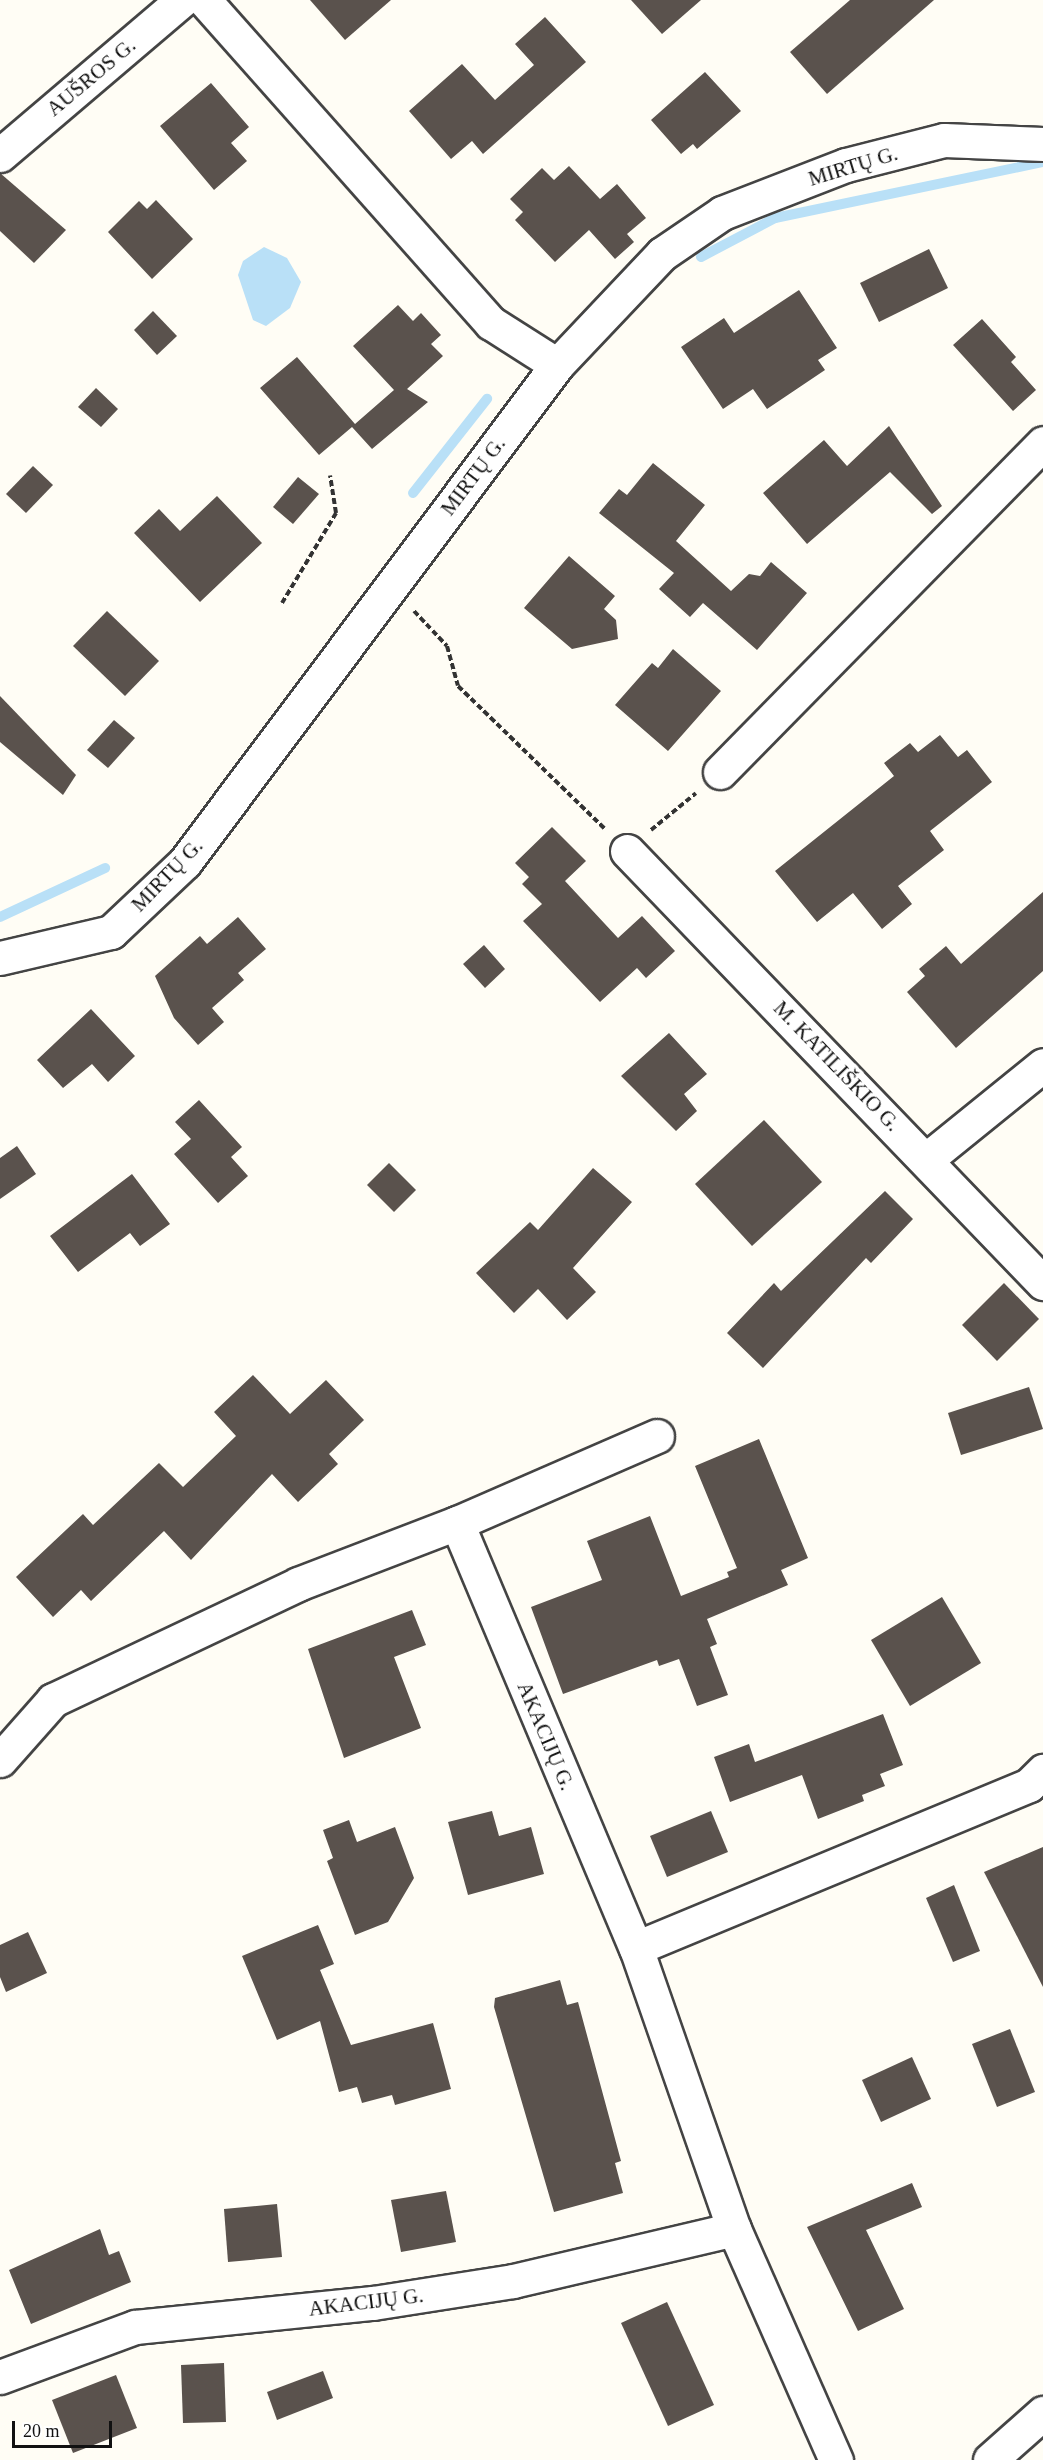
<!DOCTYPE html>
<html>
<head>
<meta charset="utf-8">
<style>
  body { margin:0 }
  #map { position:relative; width:1043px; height:2460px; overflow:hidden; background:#fffdf5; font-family:Georgia,serif }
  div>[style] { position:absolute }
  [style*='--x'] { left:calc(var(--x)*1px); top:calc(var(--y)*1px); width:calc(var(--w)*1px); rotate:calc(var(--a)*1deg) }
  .water>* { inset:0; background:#b9e0f7 }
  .stream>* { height:10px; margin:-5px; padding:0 5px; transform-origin:5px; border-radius:5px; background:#b9e0f7 }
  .building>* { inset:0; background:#5a524d }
  .path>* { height:4px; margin-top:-2px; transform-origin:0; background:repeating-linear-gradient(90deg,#333 0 6px,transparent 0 9px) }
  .roads { filter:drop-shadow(2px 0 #444) drop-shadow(-2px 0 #444) drop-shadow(0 2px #444) drop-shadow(0 -2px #444) }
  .minor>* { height:33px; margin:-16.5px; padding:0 16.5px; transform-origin:16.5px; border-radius:16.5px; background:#fff }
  span { translate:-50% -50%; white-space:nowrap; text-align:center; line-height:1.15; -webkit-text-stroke:6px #fff; paint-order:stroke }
  .street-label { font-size:21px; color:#111 }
  .scale { position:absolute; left:12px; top:2421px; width:100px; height:27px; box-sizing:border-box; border:3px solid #111; border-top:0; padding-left:8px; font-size:18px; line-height:21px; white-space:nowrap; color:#111; -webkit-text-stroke:4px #fff; paint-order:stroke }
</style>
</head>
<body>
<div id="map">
  <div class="water">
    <div style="clip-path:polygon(264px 247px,287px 258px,301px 282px,290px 308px,266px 326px,253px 320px,238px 275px,243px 261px)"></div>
  </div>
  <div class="stream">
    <div style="--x:701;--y:257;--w:84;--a:-27.8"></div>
    <div style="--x:775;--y:218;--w:274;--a:-11.8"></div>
    <div style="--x:413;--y:493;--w:120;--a:-51.8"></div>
    <div style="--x:0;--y:917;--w:116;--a:-25"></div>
  </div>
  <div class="building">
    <div style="clip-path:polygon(310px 0,391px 0,345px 40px)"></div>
    <div style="clip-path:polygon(631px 0,701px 0,662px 34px)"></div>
    <div style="clip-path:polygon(850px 0,934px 0,827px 94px,790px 52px)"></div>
    <div style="clip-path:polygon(545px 17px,586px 62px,483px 154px,472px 141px,451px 159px,409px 111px,462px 64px,495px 100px,534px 65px,515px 44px)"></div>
    <div style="clip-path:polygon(705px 72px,741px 111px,697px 149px,693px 144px,681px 154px,651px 120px)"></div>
    <div style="clip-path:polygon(211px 83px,249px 127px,231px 143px,247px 161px,214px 190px,160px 126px)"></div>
    <div style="clip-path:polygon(569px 166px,600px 199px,617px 184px,646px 218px,627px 234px,634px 242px,615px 259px,589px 230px,555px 262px,515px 220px,523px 212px,510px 199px,542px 168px,554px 180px)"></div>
    <div style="clip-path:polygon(0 173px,66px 230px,34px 263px,0 231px)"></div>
    <div style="clip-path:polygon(156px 200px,193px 239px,152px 279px,108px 232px,139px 201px,147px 209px)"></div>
    <div style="clip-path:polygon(929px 249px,948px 288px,879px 322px,860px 283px)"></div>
    <div style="clip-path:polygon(799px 290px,837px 348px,818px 360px,825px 370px,767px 409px,753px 389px,723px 409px,681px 347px,724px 318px,734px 333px)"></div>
    <div style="clip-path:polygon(398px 305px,413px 321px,421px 313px,441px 335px,431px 344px,443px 356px,407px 389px,428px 402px,372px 449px,352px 427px,319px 455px,260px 388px,297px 357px,355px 424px,394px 390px,353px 346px)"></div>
    <div style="clip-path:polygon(153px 311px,177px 336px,157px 355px,134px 330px)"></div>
    <div style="clip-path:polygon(982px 319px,1016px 357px,1011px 362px,1036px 390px,1013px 411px,953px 345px)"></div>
    <div style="clip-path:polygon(96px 388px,118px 409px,101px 427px,78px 407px)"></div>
    <div style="clip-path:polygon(889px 426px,942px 506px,932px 514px,890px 472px,807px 544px,763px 493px,824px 440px,847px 466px)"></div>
    <div style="clip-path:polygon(653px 463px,705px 505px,676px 541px,731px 591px,749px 574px,760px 576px,771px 562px,807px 593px,757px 650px,703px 603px,690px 617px,659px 589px,674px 573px,599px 513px,619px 489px,627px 495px)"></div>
    <div style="clip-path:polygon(33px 466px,53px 485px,26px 513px,6px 494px)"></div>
    <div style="clip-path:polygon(298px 477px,319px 494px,293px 524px,273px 507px)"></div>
    <div style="clip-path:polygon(217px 496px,262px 543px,200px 602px,134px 533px,159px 509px,180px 531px)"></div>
    <div style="clip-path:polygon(569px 556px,615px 596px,604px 609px,616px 620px,618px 639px,572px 649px,524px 608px)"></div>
    <div style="clip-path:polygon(107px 611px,159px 661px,125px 696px,73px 646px)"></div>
    <div style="clip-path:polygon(673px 649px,721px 691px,668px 751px,615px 705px,652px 663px,658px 668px)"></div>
    <div style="clip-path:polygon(0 696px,76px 775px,63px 795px,0 742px)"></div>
    <div style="clip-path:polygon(114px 720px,135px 738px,108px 768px,87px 750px)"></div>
    <div style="clip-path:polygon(940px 735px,958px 757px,967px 750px,992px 782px,930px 831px,944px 850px,898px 886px,912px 904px,882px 929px,853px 893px,817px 922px,775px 871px,894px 776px,884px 763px,910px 743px,918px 752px)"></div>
    <div style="clip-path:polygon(552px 827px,586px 861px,565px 881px,618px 938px,642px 916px,675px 951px,646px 978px,637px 968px,600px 1002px,523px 921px,542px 904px,522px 884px,529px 877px,515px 863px)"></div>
    <div style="clip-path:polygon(1043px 892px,1043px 971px,956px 1048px,907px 992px,925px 976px,919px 969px,946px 946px,961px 964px)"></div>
    <div style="clip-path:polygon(238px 917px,266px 949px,238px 973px,244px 980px,212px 1008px,224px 1022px,198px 1045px,174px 1018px,155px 976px,200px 936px,207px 944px)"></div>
    <div style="clip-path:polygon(484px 945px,505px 969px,485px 988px,463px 964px)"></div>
    <div style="clip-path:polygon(91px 1009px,135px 1056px,108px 1082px,92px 1064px,63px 1088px,37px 1060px)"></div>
    <div style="clip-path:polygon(669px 1033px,707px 1074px,684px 1094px,697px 1111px,676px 1131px,621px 1076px)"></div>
    <div style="clip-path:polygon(199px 1100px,242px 1147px,231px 1157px,248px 1176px,218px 1203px,174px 1154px,191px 1139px,175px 1122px)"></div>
    <div style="clip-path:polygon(764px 1120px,822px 1182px,752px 1246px,695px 1184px)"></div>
    <div style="clip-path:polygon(17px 1146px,36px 1174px,0 1199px,0 1158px)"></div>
    <div style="clip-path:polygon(389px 1163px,416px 1190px,394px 1212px,367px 1185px)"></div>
    <div style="clip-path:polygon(593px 1168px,632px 1202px,573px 1268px,596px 1292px,567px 1320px,538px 1289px,514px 1313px,476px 1273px,530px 1222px,538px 1230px)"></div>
    <div style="clip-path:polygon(132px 1174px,170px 1224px,140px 1246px,130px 1233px,78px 1272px,50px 1236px)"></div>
    <div style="clip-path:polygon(885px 1191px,913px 1219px,871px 1263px,866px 1258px,763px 1368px,727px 1333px,774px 1283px,781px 1291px)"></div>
    <div style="clip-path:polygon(1004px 1283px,1039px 1319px,997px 1361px,962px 1325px)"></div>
    <div style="clip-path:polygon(253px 1375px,290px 1414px,326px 1380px,364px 1420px,329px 1454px,338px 1464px,298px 1502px,272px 1474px,191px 1560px,164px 1531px,91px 1601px,81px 1590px,53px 1617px,16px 1577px,83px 1514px,93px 1525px,159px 1463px,183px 1487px,236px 1436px,214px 1412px)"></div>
    <div style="clip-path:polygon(1029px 1387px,1043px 1429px,961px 1455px,948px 1413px)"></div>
    <div style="clip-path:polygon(759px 1439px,808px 1558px,781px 1570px,788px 1585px,707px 1619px,717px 1644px,710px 1647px,728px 1695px,697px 1706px,679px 1659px,659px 1666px,657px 1660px,563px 1694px,531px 1607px,602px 1580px,587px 1541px,650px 1516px,681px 1596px,729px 1577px,727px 1572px,737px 1568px,695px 1466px)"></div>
    <div style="clip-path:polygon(942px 1597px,981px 1663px,910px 1706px,871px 1640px)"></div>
    <div style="clip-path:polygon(412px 1610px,426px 1645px,394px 1657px,421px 1728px,344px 1758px,308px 1649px)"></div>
    <div style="clip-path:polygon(883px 1714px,903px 1765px,880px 1774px,885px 1786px,862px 1795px,864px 1801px,818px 1819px,802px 1775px,730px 1802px,714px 1757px,749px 1744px,755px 1762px)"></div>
    <div style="clip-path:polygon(492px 1811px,499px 1836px,531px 1827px,544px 1874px,468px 1895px,448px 1822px)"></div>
    <div style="clip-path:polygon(711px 1811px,728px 1852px,667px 1877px,650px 1836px)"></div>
    <div style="clip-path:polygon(349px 1820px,357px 1842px,395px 1827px,414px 1878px,388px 1922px,355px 1935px,327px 1861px,333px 1858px,323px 1830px)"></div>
    <div style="clip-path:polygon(1043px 1847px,1043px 1987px,984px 1872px)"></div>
    <div style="clip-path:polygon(954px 1885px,980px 1951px,953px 1962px,926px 1898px)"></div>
    <div style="clip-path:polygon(318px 1925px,334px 1964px,320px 1970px,351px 2045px,433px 2023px,451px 2089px,395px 2105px,392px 2095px,362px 2103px,357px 2087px,339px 2092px,320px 2021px,277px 2040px,242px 1956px)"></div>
    <div style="clip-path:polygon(28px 1932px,47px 1973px,6px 1992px,0 1977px,0 1945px)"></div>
    <div style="clip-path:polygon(560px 1980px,567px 2005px,578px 2002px,621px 2161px,615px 2163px,623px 2193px,554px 2212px,494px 2007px,495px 1998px)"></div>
    <div style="clip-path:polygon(1010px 2029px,1035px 2092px,997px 2107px,972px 2044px)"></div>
    <div style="clip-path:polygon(912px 2057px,931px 2099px,881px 2122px,862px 2080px)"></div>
    <div style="clip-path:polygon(912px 2183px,922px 2207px,866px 2230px,904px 2309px,858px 2331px,807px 2227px)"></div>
    <div style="clip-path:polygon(446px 2191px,456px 2242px,401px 2252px,391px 2200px)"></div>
    <div style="clip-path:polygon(277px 2204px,282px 2257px,228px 2262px,224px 2209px)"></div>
    <div style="clip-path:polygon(100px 2229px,109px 2255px,119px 2251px,131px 2282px,31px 2324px,9px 2270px)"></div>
    <div style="clip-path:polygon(667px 2302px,714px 2405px,668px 2426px,621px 2323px)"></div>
    <div style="clip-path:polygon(224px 2363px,226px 2422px,183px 2423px,181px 2365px)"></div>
    <div style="clip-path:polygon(323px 2371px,333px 2398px,277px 2420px,267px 2392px)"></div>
    <div style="clip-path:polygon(116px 2375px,137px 2428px,73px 2453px,52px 2400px)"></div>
  </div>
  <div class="path">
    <div style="--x:282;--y:603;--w:105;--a:-59"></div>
    <div style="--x:336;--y:513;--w:38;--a:-99"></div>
    <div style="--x:414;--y:611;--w:48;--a:46.7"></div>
    <div style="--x:447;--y:646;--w:41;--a:74.6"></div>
    <div style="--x:458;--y:686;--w:204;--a:44.2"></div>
    <div style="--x:651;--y:830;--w:58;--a:-39.4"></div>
  </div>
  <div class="roads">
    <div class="minor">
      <div style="--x:204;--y:0;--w:432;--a:48.4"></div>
      <div style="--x:491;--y:323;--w:78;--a:32.5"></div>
      <div style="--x:0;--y:155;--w:239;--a:-40.4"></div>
      <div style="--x:720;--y:772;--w:461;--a:-45.5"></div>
      <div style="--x:627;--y:851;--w:600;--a:46.08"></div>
      <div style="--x:0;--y:958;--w:114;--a:-13.2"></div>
      <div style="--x:111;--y:932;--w:102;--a:-43.4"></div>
      <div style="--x:185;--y:862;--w:621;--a:-53.19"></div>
      <div style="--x:557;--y:365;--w:153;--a:-46.6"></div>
      <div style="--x:662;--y:254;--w:73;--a:-34.3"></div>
      <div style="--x:722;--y:213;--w:133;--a:-21.2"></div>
      <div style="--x:846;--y:165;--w:101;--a:-14.3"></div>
      <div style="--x:944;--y:140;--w:99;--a:2.3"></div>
      <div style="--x:927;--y:1159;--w:149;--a:-39"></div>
      <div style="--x:457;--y:1523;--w:461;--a:67.2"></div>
      <div style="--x:636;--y:1948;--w:298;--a:70.8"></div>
      <div style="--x:734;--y:2229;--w:253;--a:66.2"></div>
      <div style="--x:0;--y:1760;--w:80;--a:-48.5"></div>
      <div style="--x:53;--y:1700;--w:271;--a:-25.3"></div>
      <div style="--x:298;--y:1584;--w:170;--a:-21"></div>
      <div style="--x:457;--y:1523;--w:218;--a:-23.5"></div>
      <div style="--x:636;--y:1948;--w:425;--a:-22.5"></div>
      <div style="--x:1029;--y:1785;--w:20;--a:-45"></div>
      <div style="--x:0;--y:2377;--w:144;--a:-20.3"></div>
      <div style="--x:135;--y:2327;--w:239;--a:-5.8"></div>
      <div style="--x:373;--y:2303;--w:142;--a:-8.9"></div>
      <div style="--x:513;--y:2281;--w:227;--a:-13.2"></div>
      <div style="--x:990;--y:2460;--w:71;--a:-41.6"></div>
    </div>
  </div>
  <div class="street-label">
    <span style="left:91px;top:77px;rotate:-40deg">AUŠROS G.</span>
    <span style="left:853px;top:166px;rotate:-17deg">MIRTŲ G.</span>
    <span style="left:473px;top:476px;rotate:-53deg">MIRTŲ G.</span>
    <span style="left:167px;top:875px;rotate:-46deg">MIRTŲ G.</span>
    <span style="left:837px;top:1066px;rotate:46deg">M. KATILIŠKIO G.</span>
    <span style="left:546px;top:1736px;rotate:67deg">AKACIJŲ G.</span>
    <span style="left:366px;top:2302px;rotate:-7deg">AKACIJŲ G.</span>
  </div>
  <div class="scale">20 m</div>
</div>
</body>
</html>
